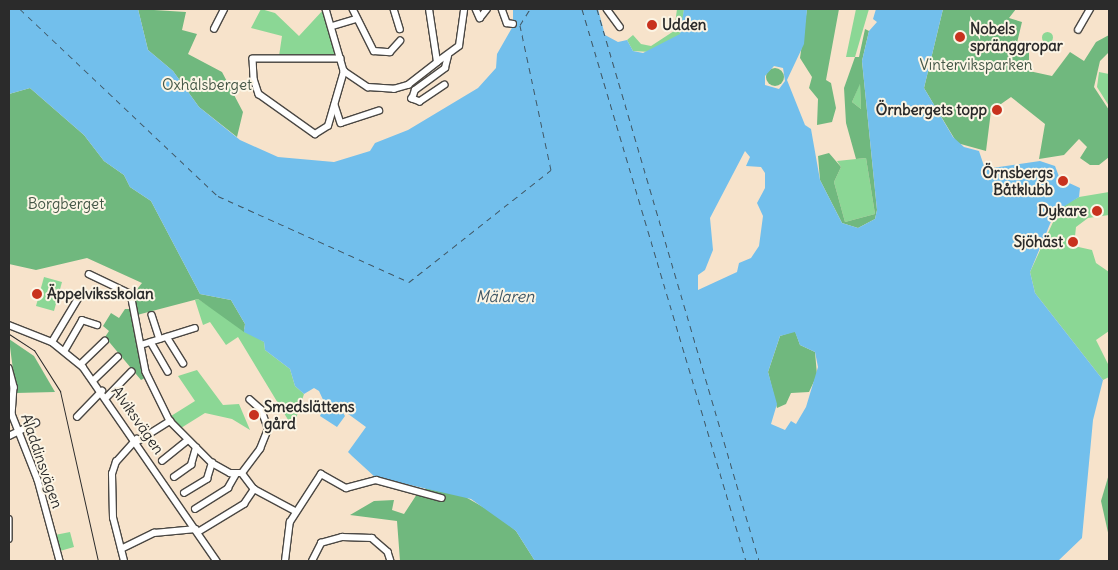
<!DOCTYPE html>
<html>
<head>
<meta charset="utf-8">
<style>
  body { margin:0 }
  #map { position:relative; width:1118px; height:570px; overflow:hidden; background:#f7e3cb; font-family:Delius,sans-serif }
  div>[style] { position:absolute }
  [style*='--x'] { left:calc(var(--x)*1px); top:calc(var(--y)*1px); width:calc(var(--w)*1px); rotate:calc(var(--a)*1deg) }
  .green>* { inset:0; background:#8bd795 }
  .round { border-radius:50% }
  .forest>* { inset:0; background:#70b87e }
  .water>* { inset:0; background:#72bfec }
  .ferry>* { height:1px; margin-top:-0.5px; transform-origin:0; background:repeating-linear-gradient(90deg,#405765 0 6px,transparent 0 11px) }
  .roads { filter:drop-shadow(1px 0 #4a4743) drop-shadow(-1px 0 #4a4743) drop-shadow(0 1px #4a4743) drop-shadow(0 -1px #4a4743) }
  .minor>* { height:5.5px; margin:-2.75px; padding:0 2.75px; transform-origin:2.75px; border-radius:2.75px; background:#fff }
  .tram>* { height:1px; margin:-0.5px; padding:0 0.5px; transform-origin:0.5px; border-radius:0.5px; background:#2b2b2b }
  .dots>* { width:14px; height:14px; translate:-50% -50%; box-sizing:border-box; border:2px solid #fcf5e5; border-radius:50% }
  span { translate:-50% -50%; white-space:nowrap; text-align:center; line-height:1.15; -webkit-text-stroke:4px #fcf5e5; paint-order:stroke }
  .poi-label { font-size:15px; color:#2b2b2b; font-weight:700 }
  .left { translate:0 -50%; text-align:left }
  .right { translate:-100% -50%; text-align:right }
  .park-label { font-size:15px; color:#435646 }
  .street-label { font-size:15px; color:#2b2b2b }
  .water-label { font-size:16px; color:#405765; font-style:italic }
  .frame { position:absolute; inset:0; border:10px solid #2b2b2b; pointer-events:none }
</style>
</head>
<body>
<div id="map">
  <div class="green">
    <div style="clip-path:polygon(261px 9px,275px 13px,299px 36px,324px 9px,338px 55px,279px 56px,282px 36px,251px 28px)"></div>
    <div style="clip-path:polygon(677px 9px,684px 9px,681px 34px,651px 52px,633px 51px,627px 40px,633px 35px,641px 44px,651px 46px,674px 31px)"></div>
    <div style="clip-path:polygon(856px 9px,869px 9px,855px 57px,846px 57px)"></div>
    <div class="round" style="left:1041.5px;top:31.5px;width:11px;height:11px"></div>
    <div style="clip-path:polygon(1099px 72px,1109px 74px,1109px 106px,1097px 87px)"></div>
    <div style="clip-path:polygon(860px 83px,861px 109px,852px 102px)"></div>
    <div style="clip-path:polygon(866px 158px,875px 214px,845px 222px,834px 182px,841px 167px,837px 161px)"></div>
    <div style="clip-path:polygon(1109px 192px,1109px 215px,1088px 218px,1076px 227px,1074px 246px,1092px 250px,1096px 263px,1109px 272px,1109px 331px,1096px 340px,1109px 366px,1109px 377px,1103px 380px,1035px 293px,1030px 272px,1060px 207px,1079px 197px)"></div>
    <div style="clip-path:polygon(44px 277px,62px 282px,54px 311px,36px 306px)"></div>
    <div style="clip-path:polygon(198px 299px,264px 342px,265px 350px,290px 369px,295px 386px,304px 394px,293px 428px,238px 337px,226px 345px,210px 322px,203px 325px,195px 300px)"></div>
    <div style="clip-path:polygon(197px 370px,223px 405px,239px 404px,250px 430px,232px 419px,205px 413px,181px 428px,171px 416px,195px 401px,178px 376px)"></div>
    <div style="clip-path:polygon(70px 532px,74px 547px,60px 551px,55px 535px)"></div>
  </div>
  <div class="forest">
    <div style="clip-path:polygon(138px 9px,186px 12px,182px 30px,197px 34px,188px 54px,222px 72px,243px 112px,237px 137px,199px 107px,173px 71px,148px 50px)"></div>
    <div style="clip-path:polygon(807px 9px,839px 9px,826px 80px,831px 83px,836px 108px,832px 122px,817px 125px,818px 99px,809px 88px,812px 77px,800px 58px)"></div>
    <div style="clip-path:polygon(943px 9px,1016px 9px,1009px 18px,1022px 22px,1016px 47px,1029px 50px,1029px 71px,1052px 76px,1070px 52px,1084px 61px,1096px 42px,1109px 35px,1109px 52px,1100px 61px,1094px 87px,1109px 110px,1109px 157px,1099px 165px,1090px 165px,1080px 158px,1087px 147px,1079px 139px,1064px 155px,1039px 159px,1045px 124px,1011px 97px,991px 111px,986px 151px,957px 143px,924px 88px)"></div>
    <div style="clip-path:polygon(evenodd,865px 29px,869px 31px,862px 61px,877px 210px,875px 219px,858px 228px,842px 223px,840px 219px,820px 180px,818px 156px,829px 153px,841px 167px,834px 182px,845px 222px,875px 214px,866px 158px,856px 159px,846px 123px,844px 88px,855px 57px,859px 57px,865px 29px,860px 84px,861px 109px,852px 102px,860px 84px)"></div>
    <div class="round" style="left:766px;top:68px;width:18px;height:18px"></div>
    <div style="clip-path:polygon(30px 88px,84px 135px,104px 161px,124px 175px,130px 187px,151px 201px,200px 294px,231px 300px,245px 324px,244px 332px,198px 299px,137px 315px,134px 293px,142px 283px,87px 258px,36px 270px,9px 264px,9px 94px)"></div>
    <div style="clip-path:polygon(125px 309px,130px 309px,142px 346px,145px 378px,141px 380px,105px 337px,109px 331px,103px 326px,111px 313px,119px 318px)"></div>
    <div style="clip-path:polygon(795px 331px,800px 345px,815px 352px,817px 375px,809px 392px,791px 393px,786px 404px,777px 408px,768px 372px,780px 336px)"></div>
    <div style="clip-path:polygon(9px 339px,34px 356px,55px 392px,16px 393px)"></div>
    <div style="clip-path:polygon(1109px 474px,1109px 537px,1101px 501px)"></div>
    <div style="clip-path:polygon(428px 487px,462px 495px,497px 515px,516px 531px,535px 561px,400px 561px,397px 521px,350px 515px,374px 501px,394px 500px,392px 510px,404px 514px,417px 494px)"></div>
  </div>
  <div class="water">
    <div style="clip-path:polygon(evenodd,9px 9px,138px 9px,148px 50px,173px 71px,199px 107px,240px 140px,278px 157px,334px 162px,370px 151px,375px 143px,408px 130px,478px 88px,496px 68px,497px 54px,513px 26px,513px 9px,598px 9px,605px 35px,618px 42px,627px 40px,633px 51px,643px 53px,680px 34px,684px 9px,807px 9px,804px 44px,787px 80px,805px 125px,811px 129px,820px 180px,842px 223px,858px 228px,875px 219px,877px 210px,862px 61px,869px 31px,877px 22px,873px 19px,876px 9px,943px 9px,924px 88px,953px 137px,964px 147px,979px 151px,985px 169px,1040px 161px,1055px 166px,1063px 187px,1067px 182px,1080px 188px,1079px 197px,1055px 212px,1030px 272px,1035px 293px,1103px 380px,1093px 420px,1082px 538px,1058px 561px,535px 561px,516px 531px,471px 499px,375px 477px,352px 456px,348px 452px,366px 427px,340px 408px,345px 416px,337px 427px,320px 416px,325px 404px,319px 391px,314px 388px,304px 394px,295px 386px,290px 369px,265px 350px,264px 342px,244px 332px,245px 324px,231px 300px,200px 294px,151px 201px,130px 187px,124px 175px,104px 161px,84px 135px,30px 88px,9px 94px,9px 9px,774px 66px,783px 68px,785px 81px,779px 89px,765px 85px,765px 76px,774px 66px,9px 9px,745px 151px,750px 157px,746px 166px,761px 167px,765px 173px,765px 188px,757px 203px,763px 216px,759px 246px,751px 258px,739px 263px,737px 272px,698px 290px,698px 275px,705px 270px,713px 250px,710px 218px,745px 151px,9px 9px,795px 332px,800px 345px,815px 352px,818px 367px,806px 407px,796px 424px,791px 421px,785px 430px,771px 424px,777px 404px,768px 372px,780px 336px,795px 332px)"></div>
  </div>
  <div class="ferry">
    <div style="--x:20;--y:9;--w:272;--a:43.4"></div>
    <div style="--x:218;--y:196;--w:209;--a:24.2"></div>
    <div style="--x:409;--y:282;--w:181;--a:-38.3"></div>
    <div style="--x:551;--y:170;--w:148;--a:-102.1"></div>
    <div style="--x:520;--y:25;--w:19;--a:-58"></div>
    <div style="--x:582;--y:9;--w:576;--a:73.45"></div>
    <div style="--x:597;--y:9;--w:575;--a:73.64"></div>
  </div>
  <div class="roads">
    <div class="minor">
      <div style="--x:326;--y:9;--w:65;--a:73.8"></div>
      <div style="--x:344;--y:71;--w:29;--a:34"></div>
      <div style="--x:368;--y:87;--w:26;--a:4"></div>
      <div style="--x:394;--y:89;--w:15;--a:-16"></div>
      <div style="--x:408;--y:85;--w:37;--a:-38"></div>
      <div style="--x:437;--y:62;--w:54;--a:-98.6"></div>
      <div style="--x:353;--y:9;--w:47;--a:63.4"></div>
      <div style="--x:374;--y:51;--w:16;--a:4"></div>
      <div style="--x:390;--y:52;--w:15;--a:-48"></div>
      <div style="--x:394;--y:9;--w:21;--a:73"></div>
      <div style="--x:476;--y:9;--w:10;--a:66"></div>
      <div style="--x:480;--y:18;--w:11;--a:-52"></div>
      <div style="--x:502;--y:9;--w:15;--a:70"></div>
      <div style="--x:507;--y:23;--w:6;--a:9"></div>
      <div style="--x:607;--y:9;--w:22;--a:54"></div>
      <div style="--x:333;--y:26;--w:24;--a:-17"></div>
      <div style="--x:214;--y:29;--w:22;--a:-63"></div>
      <div style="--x:1078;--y:30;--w:24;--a:-60"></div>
      <div style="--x:341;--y:59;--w:88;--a:180"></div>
      <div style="--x:253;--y:59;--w:20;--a:87"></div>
      <div style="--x:254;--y:79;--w:16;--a:72"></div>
      <div style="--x:259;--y:94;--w:69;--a:35.5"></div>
      <div style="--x:315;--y:134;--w:15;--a:-32"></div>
      <div style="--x:328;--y:126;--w:57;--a:-73.8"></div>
      <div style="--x:437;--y:62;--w:27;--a:-36"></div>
      <div style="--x:459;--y:46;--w:37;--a:-82"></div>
      <div style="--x:445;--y:85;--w:30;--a:146"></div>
      <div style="--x:420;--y:102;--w:9;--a:-159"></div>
      <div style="--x:412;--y:99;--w:9;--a:-72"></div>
      <div style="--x:415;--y:90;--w:37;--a:-36"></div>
      <div style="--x:445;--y:68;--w:12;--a:-76"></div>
      <div style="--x:335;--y:105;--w:19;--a:72"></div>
      <div style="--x:341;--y:123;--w:40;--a:-18"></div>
      <div style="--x:89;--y:274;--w:47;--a:25.5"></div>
      <div style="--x:131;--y:294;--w:79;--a:79.1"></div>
      <div style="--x:146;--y:372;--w:55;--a:63.9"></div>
      <div style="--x:170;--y:421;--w:59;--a:45"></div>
      <div style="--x:212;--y:463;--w:21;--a:29"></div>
      <div style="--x:230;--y:473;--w:12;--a:0"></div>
      <div style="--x:242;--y:473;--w:20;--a:53"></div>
      <div style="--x:254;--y:489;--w:47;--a:28.2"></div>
      <div style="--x:152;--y:315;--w:25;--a:72"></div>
      <div style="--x:9;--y:325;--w:46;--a:21.6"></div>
      <div style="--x:52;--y:342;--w:40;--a:39"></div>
      <div style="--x:83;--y:367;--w:236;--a:55.4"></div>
      <div style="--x:167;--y:337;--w:31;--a:58"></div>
      <div style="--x:52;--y:342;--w:52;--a:-59"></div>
      <div style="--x:151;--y:342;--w:34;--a:60"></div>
      <div style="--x:144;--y:344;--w:53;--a:-17.4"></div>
      <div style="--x:65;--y:350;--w:34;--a:-60"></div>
      <div style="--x:82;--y:320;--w:16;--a:18"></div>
      <div style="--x:81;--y:364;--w:33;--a:-44"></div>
      <div style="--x:9;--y:368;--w:20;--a:75"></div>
      <div style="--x:14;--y:387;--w:27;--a:94"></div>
      <div style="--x:12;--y:414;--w:71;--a:68.5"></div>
      <div style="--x:38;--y:480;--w:84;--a:74.8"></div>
      <div style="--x:94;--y:380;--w:33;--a:-44"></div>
      <div style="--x:107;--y:397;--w:35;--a:-46"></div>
      <div style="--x:77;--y:417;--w:36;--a:-46"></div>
      <div style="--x:9;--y:436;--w:30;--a:-26"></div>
      <div style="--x:138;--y:441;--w:38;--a:-32"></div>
      <div style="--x:162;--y:461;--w:33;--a:-39"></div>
      <div style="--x:242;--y:473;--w:30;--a:-53"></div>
      <div style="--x:260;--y:449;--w:22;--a:-68"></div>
      <div style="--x:268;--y:429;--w:20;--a:-110"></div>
      <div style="--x:261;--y:410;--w:15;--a:-138"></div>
      <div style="--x:174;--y:477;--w:21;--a:-35"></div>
      <div style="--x:191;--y:465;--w:18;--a:-74"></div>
      <div style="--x:184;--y:493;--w:27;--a:-31"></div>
      <div style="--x:207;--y:479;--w:17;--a:-73"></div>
      <div style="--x:195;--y:509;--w:39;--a:-32"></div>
      <div style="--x:228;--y:488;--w:16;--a:-60"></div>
      <div style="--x:9;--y:519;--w:20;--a:90"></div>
      <div style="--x:198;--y:532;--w:54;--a:-31.3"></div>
      <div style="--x:244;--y:504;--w:18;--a:-56"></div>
      <div style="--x:121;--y:549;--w:37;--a:-26"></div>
      <div style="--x:154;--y:533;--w:42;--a:-5.4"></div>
      <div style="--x:124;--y:561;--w:44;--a:-104.3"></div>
      <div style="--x:113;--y:518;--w:44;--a:-91.3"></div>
      <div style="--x:112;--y:474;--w:13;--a:-72"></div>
      <div style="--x:116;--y:462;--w:31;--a:-48"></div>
      <div style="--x:285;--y:561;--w:39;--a:-83"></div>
      <div style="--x:290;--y:522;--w:57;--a:-57.1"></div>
      <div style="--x:321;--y:474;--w:29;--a:29"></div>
      <div style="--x:346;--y:488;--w:31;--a:-15"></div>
      <div style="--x:376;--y:480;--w:68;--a:15.3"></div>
      <div style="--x:312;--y:561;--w:20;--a:-63"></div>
      <div style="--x:321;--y:543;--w:22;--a:-16"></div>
      <div style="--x:342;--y:537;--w:30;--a:2"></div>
      <div style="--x:372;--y:538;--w:21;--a:41"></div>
      <div style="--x:388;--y:552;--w:9;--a:72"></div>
    </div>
  </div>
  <div class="tram">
    <div style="--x:9;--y:334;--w:30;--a:33"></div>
    <div style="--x:34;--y:350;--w:49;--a:57.6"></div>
    <div style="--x:60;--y:391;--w:174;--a:77.4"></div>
  </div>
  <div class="dots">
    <div style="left:652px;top:25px;background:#c8321e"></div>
    <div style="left:960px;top:37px;background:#c8321e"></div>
    <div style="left:997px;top:110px;background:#c8321e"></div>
    <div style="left:1063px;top:181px;background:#c8321e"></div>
    <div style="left:1097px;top:211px;background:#c8321e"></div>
    <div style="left:1073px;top:242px;background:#c8321e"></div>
    <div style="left:37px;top:294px;background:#c8321e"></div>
    <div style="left:254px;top:415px;background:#c8321e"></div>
  </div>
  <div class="poi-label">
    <span class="left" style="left:662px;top:25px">Udden</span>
    <span class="left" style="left:970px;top:37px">Nobels<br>spränggropar</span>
    <span class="right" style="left:987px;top:110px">Örnbergets topp</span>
    <span class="right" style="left:1053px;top:181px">Örnsbergs<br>Båtklubb</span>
    <span class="right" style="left:1087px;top:211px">Dykare</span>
    <span class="right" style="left:1063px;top:242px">Sjöhäst</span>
    <span class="left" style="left:47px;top:294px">Äppelviksskolan</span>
    <span class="left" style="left:264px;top:415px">Smedslättens<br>gård</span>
  </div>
  <div class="park-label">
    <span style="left:976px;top:65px">Vinterviksparken</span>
    <span style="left:207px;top:85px">Oxhålsberget</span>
    <span style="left:66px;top:204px">Borgberget</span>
  </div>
  <div class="street-label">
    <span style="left:138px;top:420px;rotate:55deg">Alviksvägen</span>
    <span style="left:42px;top:461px;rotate:71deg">Aladdinsvägen</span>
  </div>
  <div class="water-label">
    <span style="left:505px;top:296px">Mälaren</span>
  </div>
  <div class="frame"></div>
</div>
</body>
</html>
